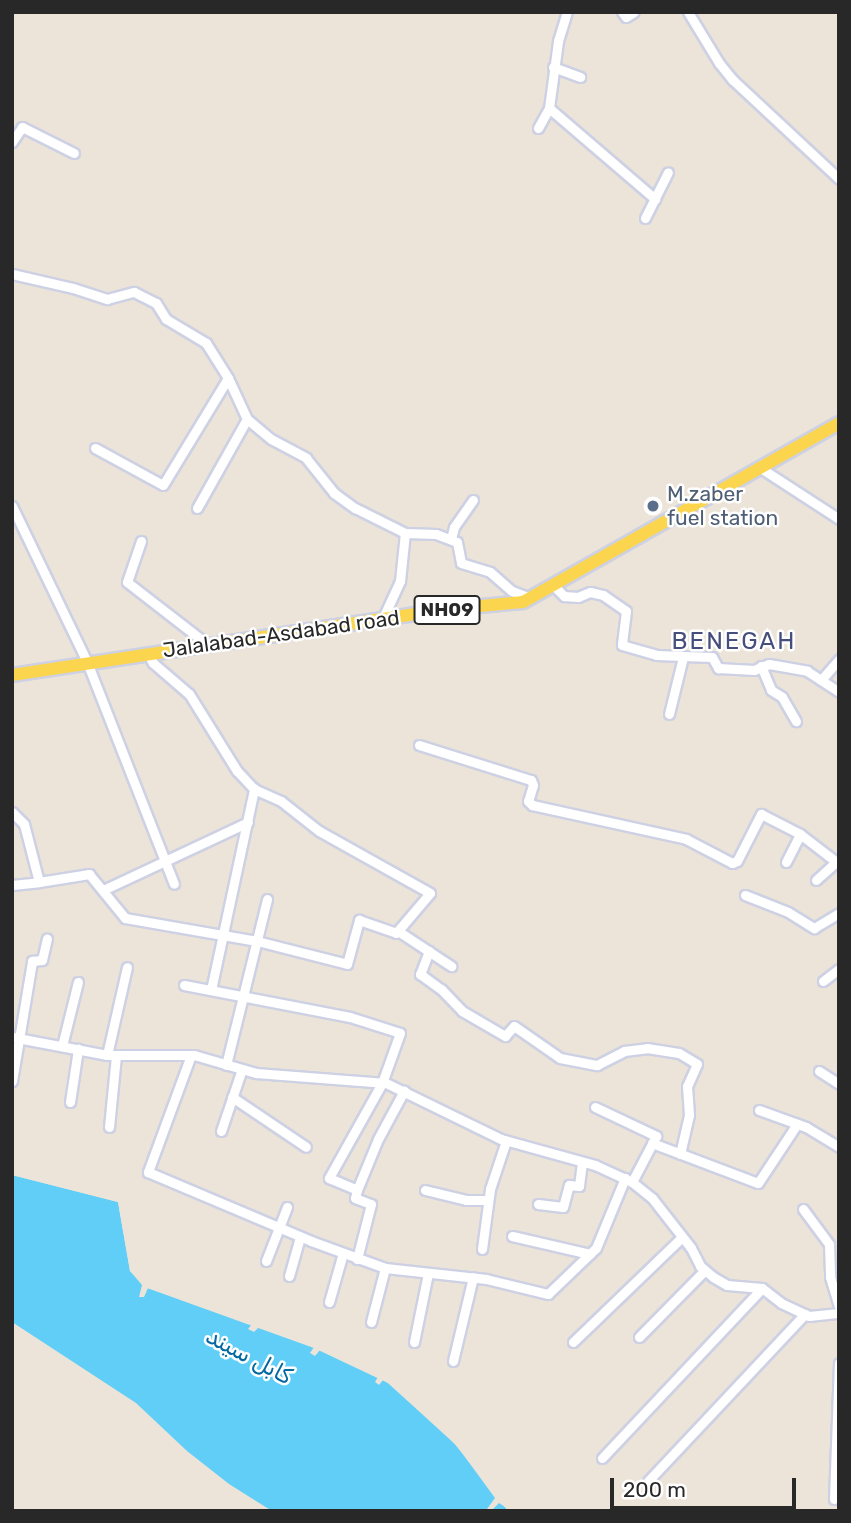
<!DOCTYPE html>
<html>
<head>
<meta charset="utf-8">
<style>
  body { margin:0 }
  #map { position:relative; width:851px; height:1523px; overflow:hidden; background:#ece4d8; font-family:Rubik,"Noto Sans Arabic",sans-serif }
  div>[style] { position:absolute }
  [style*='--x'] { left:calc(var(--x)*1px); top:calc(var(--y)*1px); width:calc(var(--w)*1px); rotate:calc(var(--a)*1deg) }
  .water>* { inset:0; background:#61cef8 }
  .pier>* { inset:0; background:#ece4d8 }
  .roads { filter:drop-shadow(2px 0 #cdd1e3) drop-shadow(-2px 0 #cdd1e3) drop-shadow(0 2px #cdd1e3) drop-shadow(0 -2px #cdd1e3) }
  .minor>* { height:9px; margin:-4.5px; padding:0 4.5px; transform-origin:4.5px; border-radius:4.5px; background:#fff }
  .major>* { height:12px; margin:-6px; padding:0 6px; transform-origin:6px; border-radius:6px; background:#fbd54e }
  .dots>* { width:19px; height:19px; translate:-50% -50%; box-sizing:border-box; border:4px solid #fff; border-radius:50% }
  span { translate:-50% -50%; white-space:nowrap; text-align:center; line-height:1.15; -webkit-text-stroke:5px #fff; paint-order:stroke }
  .shield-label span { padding:2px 5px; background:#fff; border:2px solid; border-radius:5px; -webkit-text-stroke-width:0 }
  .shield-label { font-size:19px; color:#282828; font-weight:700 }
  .service-label { font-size:21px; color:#4e5e75 }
  .left { translate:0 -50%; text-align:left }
  .street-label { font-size:21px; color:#282828 }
  .water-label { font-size:23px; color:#0369a1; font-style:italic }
  .quarter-label { font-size:24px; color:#454e7c; letter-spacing:2px }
  .frame { position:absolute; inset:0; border:14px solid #282828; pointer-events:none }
  .scale { position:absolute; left:610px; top:1478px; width:186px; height:32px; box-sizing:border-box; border:4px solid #282828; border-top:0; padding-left:9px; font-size:21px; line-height:24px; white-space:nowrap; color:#282828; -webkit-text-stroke:5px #fff; paint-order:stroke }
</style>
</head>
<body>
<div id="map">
  <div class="water">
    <div style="clip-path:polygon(12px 1175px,118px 1202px,130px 1271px,147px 1288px,314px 1348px,388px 1383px,450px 1438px,508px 1511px,272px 1511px,229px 1484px,187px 1451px,136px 1403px,12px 1322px)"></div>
  </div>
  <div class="pier">
    <div style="clip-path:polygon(13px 1172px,120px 1200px,125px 1208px,133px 1270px,144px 1282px,316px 1344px,390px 1380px,453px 1436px,511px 1511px,499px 1503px,492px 1510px,487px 1509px,495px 1498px,457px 1446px,388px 1383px,383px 1380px,379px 1385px,375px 1382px,378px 1377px,320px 1350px,315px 1356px,310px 1353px,314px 1347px,259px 1327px,254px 1332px,248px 1329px,252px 1324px,239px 1319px,148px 1288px,144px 1297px,139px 1297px,142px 1285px,130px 1271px,118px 1202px,12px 1175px)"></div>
  </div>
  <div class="roads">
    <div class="minor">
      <div style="--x:622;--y:12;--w:6;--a:51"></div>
      <div style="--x:626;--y:17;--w:9;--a:-32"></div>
      <div style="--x:688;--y:12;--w:60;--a:58.7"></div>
      <div style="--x:719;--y:63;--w:22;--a:51"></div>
      <div style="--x:733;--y:80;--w:145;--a:43"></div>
      <div style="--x:553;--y:67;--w:29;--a:20"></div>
      <div style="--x:549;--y:108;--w:140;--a:40.6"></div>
      <div style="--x:538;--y:128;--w:23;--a:-61"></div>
      <div style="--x:549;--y:108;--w:68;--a:-82.3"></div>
      <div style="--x:558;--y:41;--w:30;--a:-73"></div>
      <div style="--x:12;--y:142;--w:18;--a:-56"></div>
      <div style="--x:22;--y:127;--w:58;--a:26.6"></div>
      <div style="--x:645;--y:218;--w:51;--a:-63.4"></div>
      <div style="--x:12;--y:274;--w:63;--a:12.9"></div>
      <div style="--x:73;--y:288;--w:36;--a:18"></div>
      <div style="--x:107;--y:299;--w:28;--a:-15"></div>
      <div style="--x:134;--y:292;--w:25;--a:27"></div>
      <div style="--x:156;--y:303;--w:19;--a:58"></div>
      <div style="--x:166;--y:319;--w:47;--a:31"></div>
      <div style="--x:206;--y:343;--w:41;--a:57.8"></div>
      <div style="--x:228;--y:378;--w:45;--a:65.1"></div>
      <div style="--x:247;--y:419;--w:31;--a:40"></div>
      <div style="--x:271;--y:439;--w:40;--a:28"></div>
      <div style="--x:306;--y:458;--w:45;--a:51.3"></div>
      <div style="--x:334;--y:493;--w:26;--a:36"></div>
      <div style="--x:355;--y:508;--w:56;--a:26.6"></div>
      <div style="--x:405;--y:533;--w:31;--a:2"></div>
      <div style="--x:436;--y:534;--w:22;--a:21"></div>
      <div style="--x:457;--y:542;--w:21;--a:79"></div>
      <div style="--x:461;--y:563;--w:30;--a:17"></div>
      <div style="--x:490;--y:572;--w:29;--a:41"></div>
      <div style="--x:512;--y:591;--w:19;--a:21"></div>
      <div style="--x:95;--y:448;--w:77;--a:28.6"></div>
      <div style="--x:163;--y:485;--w:125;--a:-58.7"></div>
      <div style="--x:762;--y:469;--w:92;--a:33"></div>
      <div style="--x:12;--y:506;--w:173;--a:64.3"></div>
      <div style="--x:87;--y:662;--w:238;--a:68.6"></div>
      <div style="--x:197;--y:508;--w:102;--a:-60.7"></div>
      <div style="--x:451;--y:539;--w:12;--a:-76"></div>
      <div style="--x:454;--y:527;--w:33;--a:-55"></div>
      <div style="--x:141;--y:541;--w:43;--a:108.9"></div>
      <div style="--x:127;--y:582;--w:101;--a:37.8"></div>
      <div style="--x:553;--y:585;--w:16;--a:45"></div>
      <div style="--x:564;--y:596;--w:14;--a:4"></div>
      <div style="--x:578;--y:597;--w:13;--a:-23"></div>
      <div style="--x:590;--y:592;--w:13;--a:13"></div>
      <div style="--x:603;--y:595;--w:28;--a:35"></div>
      <div style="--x:626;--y:611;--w:34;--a:97"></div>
      <div style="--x:622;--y:645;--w:35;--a:16"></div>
      <div style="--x:656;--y:655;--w:56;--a:2"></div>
      <div style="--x:712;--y:657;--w:13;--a:61"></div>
      <div style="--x:718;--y:668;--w:36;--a:3"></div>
      <div style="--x:754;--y:670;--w:16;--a:-22"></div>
      <div style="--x:769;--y:664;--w:39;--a:10"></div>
      <div style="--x:807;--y:671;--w:38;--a:33"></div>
      <div style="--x:382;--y:620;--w:43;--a:-65.2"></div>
      <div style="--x:400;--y:581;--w:48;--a:-84.1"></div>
      <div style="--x:761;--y:666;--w:26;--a:67"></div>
      <div style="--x:771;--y:690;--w:13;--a:32"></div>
      <div style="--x:782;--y:697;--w:28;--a:60"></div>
      <div style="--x:821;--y:680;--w:28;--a:-49"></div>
      <div style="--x:669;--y:714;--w:59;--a:-76.2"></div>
      <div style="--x:419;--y:745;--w:117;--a:17.4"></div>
      <div style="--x:531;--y:780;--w:5;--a:68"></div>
      <div style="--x:533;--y:785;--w:17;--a:107"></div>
      <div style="--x:528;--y:801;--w:6;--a:45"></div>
      <div style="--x:532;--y:805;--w:158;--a:12.4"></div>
      <div style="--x:686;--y:839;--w:52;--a:27.6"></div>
      <div style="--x:732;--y:863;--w:5;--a:-22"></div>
      <div style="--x:737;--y:861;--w:53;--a:-62.9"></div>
      <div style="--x:761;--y:814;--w:44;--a:27.1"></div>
      <div style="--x:800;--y:834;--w:49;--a:37.6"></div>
      <div style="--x:12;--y:812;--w:17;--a:45"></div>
      <div style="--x:24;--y:824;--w:60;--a:75.5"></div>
      <div style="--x:39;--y:882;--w:51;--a:-9.1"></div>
      <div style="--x:89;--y:874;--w:57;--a:50.7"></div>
      <div style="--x:125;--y:918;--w:134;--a:9.9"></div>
      <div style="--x:257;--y:941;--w:93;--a:14.3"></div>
      <div style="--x:347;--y:964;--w:46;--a:-74.7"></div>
      <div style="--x:359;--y:920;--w:39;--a:19"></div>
      <div style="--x:396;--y:933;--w:52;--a:-49.6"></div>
      <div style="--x:430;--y:893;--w:127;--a:-150.8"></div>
      <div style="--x:319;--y:831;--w:48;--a:-141.7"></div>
      <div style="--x:281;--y:801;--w:30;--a:-156"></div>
      <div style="--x:254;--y:789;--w:25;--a:-133"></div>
      <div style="--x:237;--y:771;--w:91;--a:-121.9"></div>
      <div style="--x:189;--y:694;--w:48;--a:-139.3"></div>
      <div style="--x:153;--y:663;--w:10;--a:-119"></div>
      <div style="--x:786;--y:862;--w:31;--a:-63"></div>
      <div style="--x:816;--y:880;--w:27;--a:-42"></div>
      <div style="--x:12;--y:885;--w:27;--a:-6"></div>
      <div style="--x:103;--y:890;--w:160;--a:-25.1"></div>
      <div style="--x:745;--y:895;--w:46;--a:21.6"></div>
      <div style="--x:788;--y:912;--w:31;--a:32"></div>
      <div style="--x:814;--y:928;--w:29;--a:-31"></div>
      <div style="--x:398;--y:931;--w:64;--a:33.4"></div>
      <div style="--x:429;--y:951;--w:25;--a:111"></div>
      <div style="--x:420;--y:974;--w:26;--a:36"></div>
      <div style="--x:441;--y:989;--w:30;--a:46"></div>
      <div style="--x:462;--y:1011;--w:50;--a:30.2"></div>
      <div style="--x:505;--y:1036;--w:13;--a:-48"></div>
      <div style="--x:514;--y:1026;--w:56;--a:34.8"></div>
      <div style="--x:560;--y:1058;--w:38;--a:11"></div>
      <div style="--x:597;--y:1065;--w:30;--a:-27"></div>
      <div style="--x:624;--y:1051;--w:23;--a:-7"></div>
      <div style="--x:647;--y:1048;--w:32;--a:9"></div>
      <div style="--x:679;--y:1053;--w:21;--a:31"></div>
      <div style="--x:697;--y:1064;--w:24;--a:114"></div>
      <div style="--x:687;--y:1086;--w:29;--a:86"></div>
      <div style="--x:689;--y:1115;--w:40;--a:103"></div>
      <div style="--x:823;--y:981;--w:20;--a:-37"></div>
      <div style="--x:184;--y:985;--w:169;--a:10.9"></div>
      <div style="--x:350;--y:1017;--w:52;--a:17.7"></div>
      <div style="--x:400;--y:1033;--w:53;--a:109.8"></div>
      <div style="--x:382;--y:1083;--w:109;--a:119.2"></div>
      <div style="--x:329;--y:1178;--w:30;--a:23"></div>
      <div style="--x:357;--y:1190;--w:8;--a:104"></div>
      <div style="--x:355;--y:1198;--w:17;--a:21"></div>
      <div style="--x:371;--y:1204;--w:57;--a:104.3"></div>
      <div style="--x:211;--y:990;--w:206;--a:-77.9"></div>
      <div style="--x:12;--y:1037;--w:97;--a:10.7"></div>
      <div style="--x:107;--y:1055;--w:87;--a:0"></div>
      <div style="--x:194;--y:1055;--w:65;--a:16.2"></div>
      <div style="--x:256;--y:1073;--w:130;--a:4.4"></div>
      <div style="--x:386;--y:1083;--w:128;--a:26"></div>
      <div style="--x:501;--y:1139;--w:98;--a:15.5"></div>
      <div style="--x:595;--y:1165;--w:41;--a:24.7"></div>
      <div style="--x:632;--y:1182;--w:26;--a:39"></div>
      <div style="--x:652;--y:1198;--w:63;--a:52"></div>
      <div style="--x:691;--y:1248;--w:20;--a:63"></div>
      <div style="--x:700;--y:1266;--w:17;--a:40"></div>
      <div style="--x:713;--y:1277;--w:16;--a:30"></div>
      <div style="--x:727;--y:1285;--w:35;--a:5"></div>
      <div style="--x:762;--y:1288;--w:24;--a:38"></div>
      <div style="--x:781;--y:1303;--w:31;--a:25"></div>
      <div style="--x:809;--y:1316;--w:30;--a:-6"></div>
      <div style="--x:62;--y:1046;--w:66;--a:-76"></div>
      <div style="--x:107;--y:1055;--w:90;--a:-77.2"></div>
      <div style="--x:191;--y:1055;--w:125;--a:110.2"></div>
      <div style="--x:148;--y:1172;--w:177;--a:22.9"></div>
      <div style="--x:311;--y:1241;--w:79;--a:20"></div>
      <div style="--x:385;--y:1268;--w:102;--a:6.2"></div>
      <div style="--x:486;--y:1279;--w:64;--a:13.6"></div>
      <div style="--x:548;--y:1294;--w:66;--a:-43.8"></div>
      <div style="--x:596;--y:1248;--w:76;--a:-67.5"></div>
      <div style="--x:226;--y:1065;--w:171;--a:-76.1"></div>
      <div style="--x:819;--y:1071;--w:24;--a:33"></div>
      <div style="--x:12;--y:1081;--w:122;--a:-80.5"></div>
      <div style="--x:32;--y:961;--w:10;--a:-6"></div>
      <div style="--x:42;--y:960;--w:22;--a:-77"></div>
      <div style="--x:232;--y:1097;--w:89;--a:34"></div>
      <div style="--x:70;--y:1102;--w:54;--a:-81.4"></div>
      <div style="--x:595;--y:1107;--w:68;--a:25.4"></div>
      <div style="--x:656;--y:1136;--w:52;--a:117.6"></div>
      <div style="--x:759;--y:1110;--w:50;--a:19.9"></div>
      <div style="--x:806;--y:1127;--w:39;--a:31"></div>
      <div style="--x:109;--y:1127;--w:71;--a:-84.4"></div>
      <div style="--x:221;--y:1131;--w:65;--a:-71.3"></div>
      <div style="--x:652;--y:1143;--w:113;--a:20.7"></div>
      <div style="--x:758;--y:1183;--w:71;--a:-56.5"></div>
      <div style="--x:357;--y:1190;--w:55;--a:-67.6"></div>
      <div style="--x:378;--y:1139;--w:55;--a:-61.6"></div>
      <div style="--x:425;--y:1190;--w:42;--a:13.7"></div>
      <div style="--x:466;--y:1200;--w:22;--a:0"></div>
      <div style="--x:538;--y:1204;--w:25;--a:7"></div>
      <div style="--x:563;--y:1207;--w:23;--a:-75"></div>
      <div style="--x:569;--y:1185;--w:10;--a:6"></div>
      <div style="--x:579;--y:1186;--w:24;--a:-83"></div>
      <div style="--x:803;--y:1209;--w:44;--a:53.4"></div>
      <div style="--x:829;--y:1244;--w:33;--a:88"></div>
      <div style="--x:830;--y:1277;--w:30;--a:73"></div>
      <div style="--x:512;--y:1236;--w:80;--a:13"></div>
      <div style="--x:482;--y:1249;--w:61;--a:-82.4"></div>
      <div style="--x:490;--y:1189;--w:51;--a:-71.6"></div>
      <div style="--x:266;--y:1261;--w:58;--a:-68.7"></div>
      <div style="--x:289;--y:1276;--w:41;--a:-74.2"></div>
      <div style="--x:329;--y:1302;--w:51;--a:-74.1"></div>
      <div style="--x:371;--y:1322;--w:56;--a:-75.5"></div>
      <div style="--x:639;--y:1337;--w:93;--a:-45.4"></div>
      <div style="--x:414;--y:1342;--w:70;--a:-78.5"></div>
      <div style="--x:573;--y:1342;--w:151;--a:-43.9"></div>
      <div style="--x:453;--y:1361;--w:86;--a:-76.6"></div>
      <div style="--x:602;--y:1458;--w:233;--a:-46.7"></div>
      <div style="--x:648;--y:1481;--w:229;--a:-46.8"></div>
      <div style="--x:834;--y:1499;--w:136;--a:-87.9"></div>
    </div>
    <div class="major">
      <div style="--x:12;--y:675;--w:433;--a:-8.6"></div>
      <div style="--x:440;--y:610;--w:83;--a:-5.5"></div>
      <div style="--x:523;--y:602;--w:363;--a:-29.5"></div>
    </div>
  </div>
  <div class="dots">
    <div style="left:653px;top:506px;background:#5c6f8a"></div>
  </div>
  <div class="shield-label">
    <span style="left:447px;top:610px">NH09</span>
  </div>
  <div class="service-label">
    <span class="left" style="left:667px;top:506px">M.zaber<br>fuel station</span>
  </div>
  <div class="street-label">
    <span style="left:281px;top:634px;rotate:-8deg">Jalalabad-Asdabad road</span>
  </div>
  <div class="water-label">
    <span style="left:249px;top:1356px;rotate:28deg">کابل سيند</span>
  </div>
  <div class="quarter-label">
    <span style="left:734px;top:642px">BENEGAH</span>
  </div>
  <div class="frame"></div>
  <div class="scale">200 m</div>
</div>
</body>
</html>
